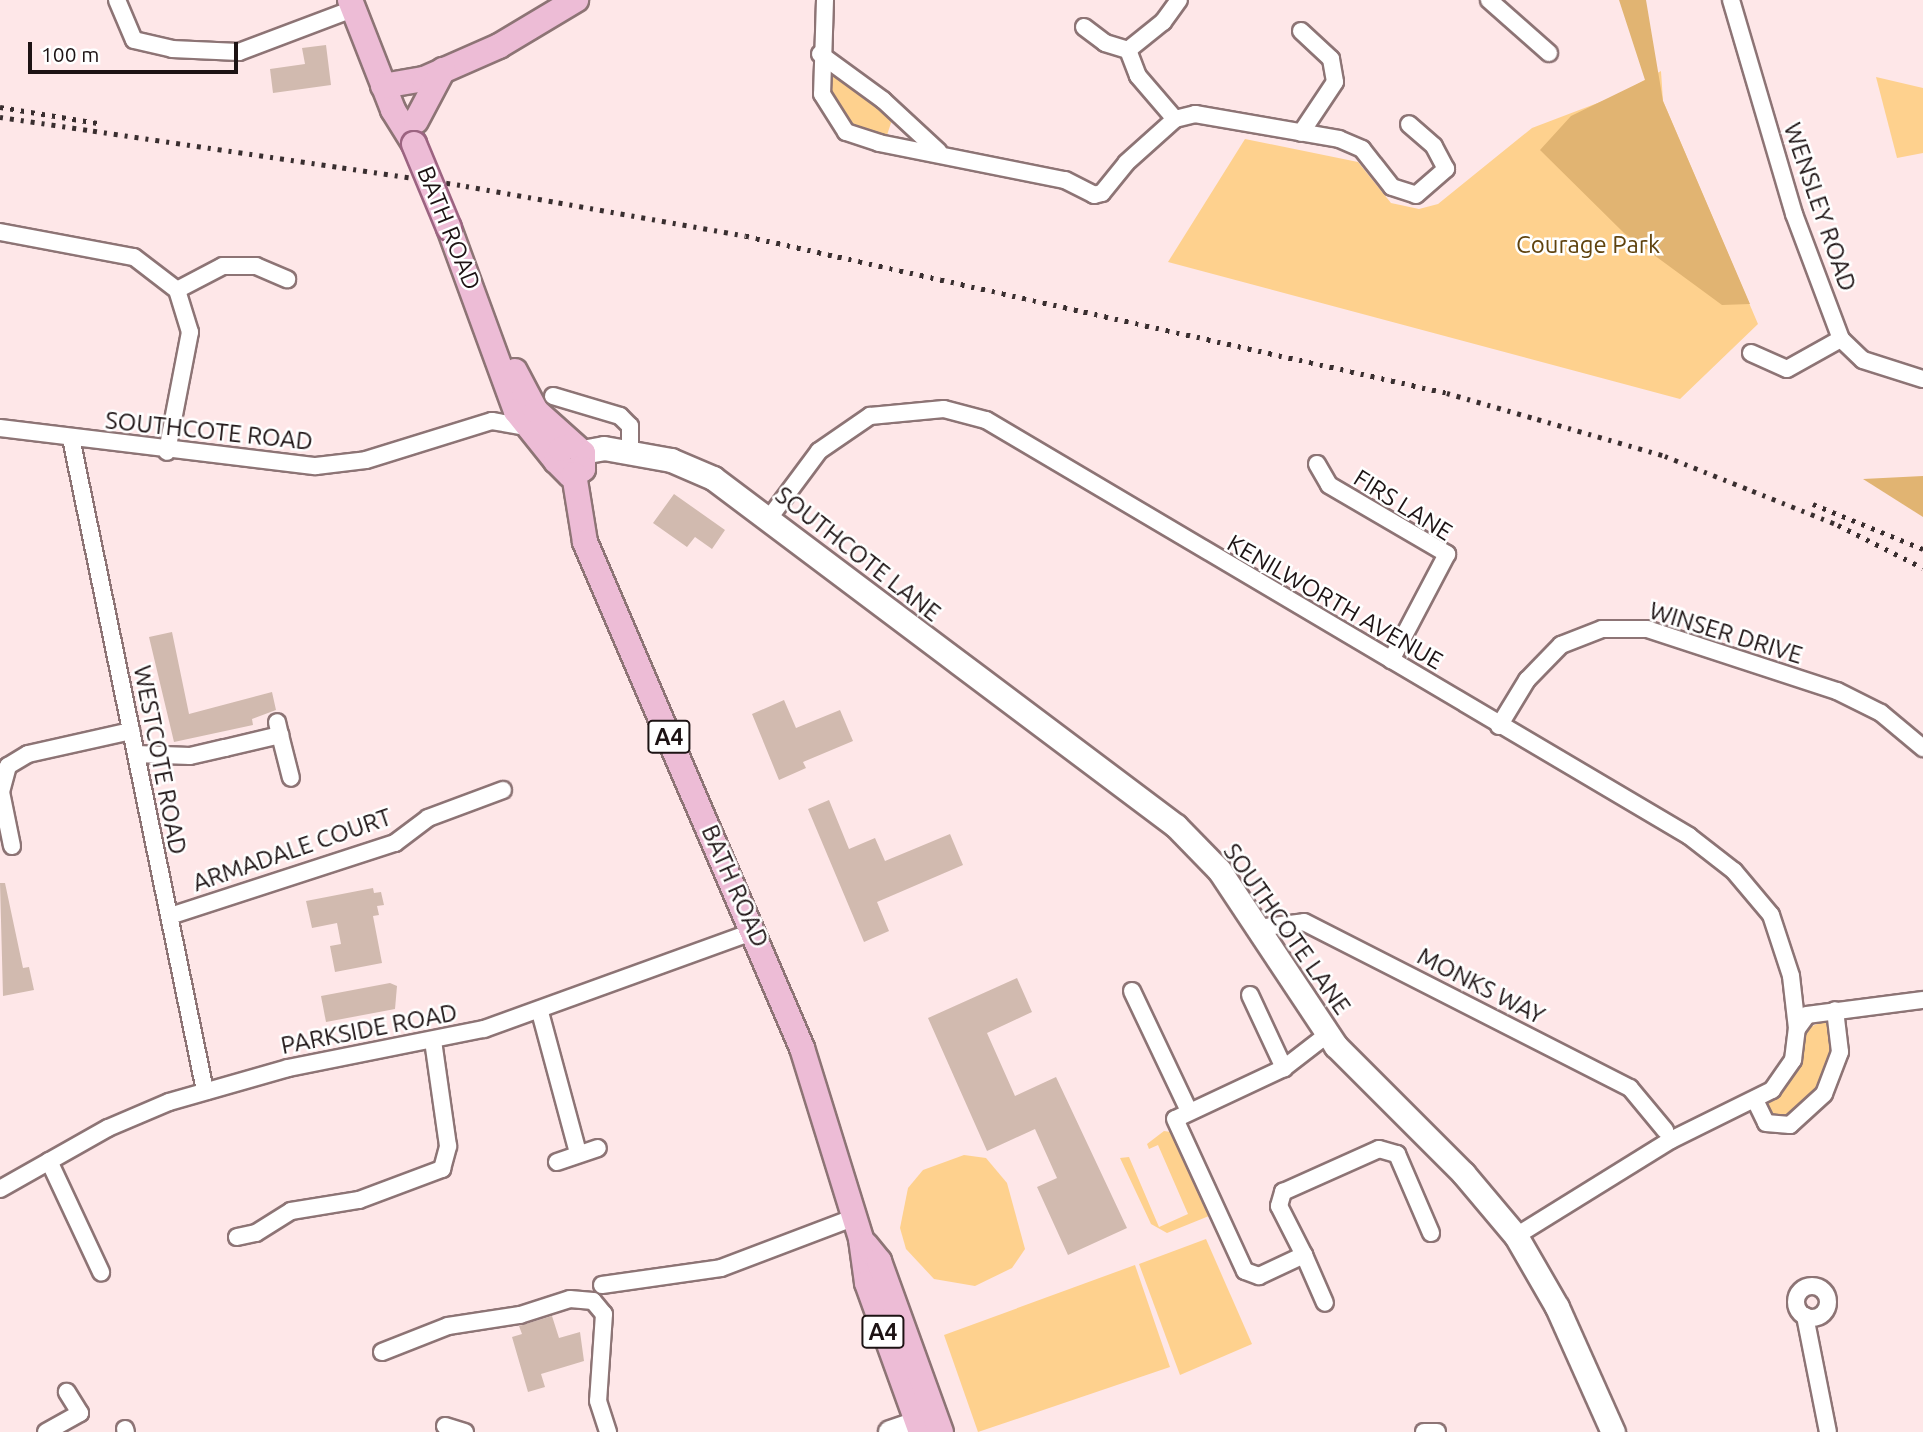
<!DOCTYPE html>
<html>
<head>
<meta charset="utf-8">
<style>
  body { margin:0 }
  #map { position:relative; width:1923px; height:1432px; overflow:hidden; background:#fee7e8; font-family:Ubuntu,sans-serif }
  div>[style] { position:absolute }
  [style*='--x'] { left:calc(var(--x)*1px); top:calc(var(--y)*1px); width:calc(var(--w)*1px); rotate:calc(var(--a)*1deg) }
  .green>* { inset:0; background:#fed18e }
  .forest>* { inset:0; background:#e1b472 }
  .building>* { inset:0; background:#d1baaf }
  .roads { filter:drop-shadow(2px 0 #8d7475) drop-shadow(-2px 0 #8d7475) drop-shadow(0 2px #8d7475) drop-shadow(0 -2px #8d7475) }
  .street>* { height:16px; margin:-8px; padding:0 8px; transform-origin:8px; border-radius:8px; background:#fff }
  .street>.ring { margin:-8px; padding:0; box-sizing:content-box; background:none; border:16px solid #fff; border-radius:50% }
  .secondary>* { height:23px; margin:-11.5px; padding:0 11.5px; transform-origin:11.5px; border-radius:11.5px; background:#fff }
  .primary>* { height:24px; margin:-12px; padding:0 12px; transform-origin:12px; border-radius:12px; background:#edbcd6 }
  .rail>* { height:4.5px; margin-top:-2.25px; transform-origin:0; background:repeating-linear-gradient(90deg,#392e2f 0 3.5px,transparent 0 10.5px) }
  .bridges { filter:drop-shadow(2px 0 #9c6481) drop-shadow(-2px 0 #9c6481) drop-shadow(0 2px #9c6481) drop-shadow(0 -2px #9c6481) }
  .primary-bridge>* { height:24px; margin:-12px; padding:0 12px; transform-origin:12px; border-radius:12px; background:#edbcd6 }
  span { translate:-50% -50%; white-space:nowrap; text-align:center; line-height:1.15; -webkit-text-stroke:5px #fff; paint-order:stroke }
  .shield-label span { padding:2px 5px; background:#fff; border:2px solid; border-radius:5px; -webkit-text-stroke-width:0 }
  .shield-label { font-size:23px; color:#1d1314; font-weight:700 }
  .street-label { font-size:24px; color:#1d1314 }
  .park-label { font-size:24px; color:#5f420d }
  .scale { position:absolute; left:28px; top:42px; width:210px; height:32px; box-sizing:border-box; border:4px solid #1d1314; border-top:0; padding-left:9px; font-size:21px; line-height:24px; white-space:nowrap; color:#1d1314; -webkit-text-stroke:5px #fff; paint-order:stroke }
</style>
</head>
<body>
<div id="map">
  <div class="green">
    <div style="clip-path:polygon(1661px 71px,1663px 101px,1758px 324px,1680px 399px,1168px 262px,1245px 139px,1358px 162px,1391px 203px,1419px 209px,1438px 204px,1532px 128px,1616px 96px)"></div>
    <div style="clip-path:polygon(840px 74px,893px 117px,887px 135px,857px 131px,833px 109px,828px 78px)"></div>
    <div style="clip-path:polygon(1876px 77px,1923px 88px,1923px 153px,1897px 158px)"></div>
    <div style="clip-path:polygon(1824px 1021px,1833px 1030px,1830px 1065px,1818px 1091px,1784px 1119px,1769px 1117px,1766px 1106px,1792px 1078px,1808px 1028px)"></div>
    <div style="clip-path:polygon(1164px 1131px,1171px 1132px,1209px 1216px,1167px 1233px,1151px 1224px,1120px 1158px,1129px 1157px,1159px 1227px,1188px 1214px,1158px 1145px,1149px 1149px,1147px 1144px)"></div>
    <div style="clip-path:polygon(964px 1155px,986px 1158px,1007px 1183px,1025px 1249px,1012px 1268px,975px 1286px,934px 1279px,906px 1249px,900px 1228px,908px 1188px,923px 1170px)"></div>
    <div style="clip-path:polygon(1206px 1239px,1252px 1344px,1180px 1375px,1139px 1264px)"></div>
    <div style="clip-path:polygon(1135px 1265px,1170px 1367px,978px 1432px,944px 1335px)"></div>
  </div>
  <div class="forest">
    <div style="clip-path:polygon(1619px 0,1646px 0,1663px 101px,1750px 304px,1722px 305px,1624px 233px,1540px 150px,1571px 116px,1645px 80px)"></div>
    <div style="clip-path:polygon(1923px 476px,1923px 517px,1863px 479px)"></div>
  </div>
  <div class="building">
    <div style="clip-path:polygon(326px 45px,331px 85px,273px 93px,270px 69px,305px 64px,302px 48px)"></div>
    <div style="clip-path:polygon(674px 494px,725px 530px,712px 549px,695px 537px,687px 547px,653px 523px)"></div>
    <div style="clip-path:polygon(172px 632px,189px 714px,272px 692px,276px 710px,252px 719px,253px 725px,174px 742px,149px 637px)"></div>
    <div style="clip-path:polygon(784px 700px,796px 728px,840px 710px,853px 741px,803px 762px,806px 768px,779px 780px,752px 714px)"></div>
    <div style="clip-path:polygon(829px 800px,849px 849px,875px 838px,885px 861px,950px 834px,963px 865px,877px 902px,889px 931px,864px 942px,808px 809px)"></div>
    <div style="clip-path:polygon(0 883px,5px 883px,23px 968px,29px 967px,34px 990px,3px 996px)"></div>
    <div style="clip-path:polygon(373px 888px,374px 893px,381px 892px,384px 905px,377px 906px,379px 915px,373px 916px,382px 963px,335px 972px,330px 946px,341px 944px,337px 923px,312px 928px,306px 901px)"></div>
    <div style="clip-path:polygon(1017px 978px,1032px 1012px,987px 1033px,1015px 1096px,1056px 1077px,1127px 1228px,1068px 1255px,1037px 1187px,1057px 1178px,1035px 1129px,987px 1151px,928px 1018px)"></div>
    <div style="clip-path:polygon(390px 983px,397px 986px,395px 1009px,326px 1022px,321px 996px)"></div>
    <div style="clip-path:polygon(552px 1316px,559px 1338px,580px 1332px,584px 1361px,541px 1374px,545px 1387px,528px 1392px,512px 1337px,522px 1334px,519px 1326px)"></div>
  </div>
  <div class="roads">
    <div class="street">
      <div style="--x:117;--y:0;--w:43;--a:67"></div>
      <div style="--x:134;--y:40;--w:39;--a:13"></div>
      <div style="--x:172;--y:49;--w:67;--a:2.6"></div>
      <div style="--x:239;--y:52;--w:122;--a:-20.7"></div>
      <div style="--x:825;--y:0;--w:94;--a:91.8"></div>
      <div style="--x:822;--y:94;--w:45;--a:57.7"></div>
      <div style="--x:846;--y:132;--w:35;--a:18"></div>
      <div style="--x:879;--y:143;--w:190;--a:11.3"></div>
      <div style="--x:1065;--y:180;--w:33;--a:27"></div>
      <div style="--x:1094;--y:195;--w:8;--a:-14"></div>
      <div style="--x:1102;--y:193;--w:38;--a:-51"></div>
      <div style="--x:1126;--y:163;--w:66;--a:-41.9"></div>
      <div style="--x:1175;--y:119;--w:21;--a:-14"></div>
      <div style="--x:1195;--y:114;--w:146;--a:9.8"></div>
      <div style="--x:1339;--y:139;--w:25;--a:23"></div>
      <div style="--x:1362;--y:149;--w:48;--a:51.7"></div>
      <div style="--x:1392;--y:187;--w:25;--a:18"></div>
      <div style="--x:1416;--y:195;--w:40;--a:-41"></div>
      <div style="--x:1446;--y:169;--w:26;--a:-118"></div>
      <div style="--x:1434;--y:146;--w:33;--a:-139"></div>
      <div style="--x:1489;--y:0;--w:80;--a:41.5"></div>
      <div style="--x:1731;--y:0;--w:223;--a:73.6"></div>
      <div style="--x:1794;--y:214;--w:134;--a:69.4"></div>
      <div style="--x:1841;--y:339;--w:30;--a:44"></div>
      <div style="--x:1863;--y:360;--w:63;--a:17.6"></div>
      <div style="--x:1084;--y:27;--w:26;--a:37"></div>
      <div style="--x:1105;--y:43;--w:24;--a:17"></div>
      <div style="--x:1301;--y:31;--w:41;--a:43"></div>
      <div style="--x:1331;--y:59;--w:23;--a:80"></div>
      <div style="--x:1335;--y:82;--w:61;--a:123.7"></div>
      <div style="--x:820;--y:54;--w:78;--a:36.1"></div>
      <div style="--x:883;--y:100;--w:76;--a:42.9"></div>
      <div style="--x:1175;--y:119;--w:57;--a:-130.7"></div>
      <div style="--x:1138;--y:76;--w:28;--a:-111"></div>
      <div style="--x:1128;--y:50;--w:45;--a:-38.7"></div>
      <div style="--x:1163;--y:22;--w:27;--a:-54"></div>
      <div style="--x:0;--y:232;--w:136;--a:10.6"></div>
      <div style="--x:134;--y:257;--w:54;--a:37.5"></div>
      <div style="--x:177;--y:290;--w:44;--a:72.8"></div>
      <div style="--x:190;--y:332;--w:122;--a:100.9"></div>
      <div style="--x:177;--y:290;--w:52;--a:-27.6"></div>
      <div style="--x:223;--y:266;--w:33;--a:0"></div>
      <div style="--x:256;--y:266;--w:34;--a:23"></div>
      <div style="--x:1751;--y:353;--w:39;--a:24"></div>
      <div style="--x:1787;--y:369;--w:62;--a:-29.1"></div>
      <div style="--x:553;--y:396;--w:70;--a:16.6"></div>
      <div style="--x:620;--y:416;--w:14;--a:45"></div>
      <div style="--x:630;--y:426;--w:29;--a:90"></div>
      <div style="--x:0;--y:428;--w:318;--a:6.9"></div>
      <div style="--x:316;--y:466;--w:50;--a:-6.8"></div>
      <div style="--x:366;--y:460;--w:132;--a:-17.2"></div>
      <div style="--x:492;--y:421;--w:35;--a:10"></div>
      <div style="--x:71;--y:438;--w:667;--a:78.4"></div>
      <div style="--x:1317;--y:464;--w:24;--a:60"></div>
      <div style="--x:1329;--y:485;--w:137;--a:30.3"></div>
      <div style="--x:1447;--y:554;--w:120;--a:117.8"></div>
      <div style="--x:770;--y:517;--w:82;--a:-53.4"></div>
      <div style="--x:819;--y:451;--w:62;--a:-34.5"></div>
      <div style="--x:870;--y:416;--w:74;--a:-5.4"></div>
      <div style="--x:944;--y:409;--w:43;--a:14.7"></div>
      <div style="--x:986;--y:420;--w:817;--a:30.61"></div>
      <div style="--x:1689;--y:836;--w:57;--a:37.9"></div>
      <div style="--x:1734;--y:871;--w:57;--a:49.9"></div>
      <div style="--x:1771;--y:915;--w:64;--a:71.8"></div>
      <div style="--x:1791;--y:976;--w:53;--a:83.5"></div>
      <div style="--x:1499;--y:726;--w:54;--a:-58.7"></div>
      <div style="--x:1527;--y:680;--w:49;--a:-45.8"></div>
      <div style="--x:1561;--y:645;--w:44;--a:-21.3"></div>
      <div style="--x:1602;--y:629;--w:45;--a:0"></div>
      <div style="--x:1647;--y:629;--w:200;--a:18.1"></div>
      <div style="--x:1837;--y:691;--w:49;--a:26.6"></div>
      <div style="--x:1881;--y:713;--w:55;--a:39.8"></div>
      <div style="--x:280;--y:735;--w:44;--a:75.7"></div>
      <div style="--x:136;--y:754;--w:54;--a:2.1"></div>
      <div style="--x:190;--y:756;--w:36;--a:-13"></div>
      <div style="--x:225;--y:748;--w:57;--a:-13.3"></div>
      <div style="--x:280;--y:735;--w:13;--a:-103"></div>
      <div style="--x:12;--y:846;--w:55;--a:-101.5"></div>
      <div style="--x:1;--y:792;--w:27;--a:-75"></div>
      <div style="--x:8;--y:766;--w:23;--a:-31"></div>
      <div style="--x:28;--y:754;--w:106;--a:-12.6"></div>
      <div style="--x:170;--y:916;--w:237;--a:-18"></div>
      <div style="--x:395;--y:843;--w:41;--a:-37.1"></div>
      <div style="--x:428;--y:818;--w:80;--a:-20.5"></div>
      <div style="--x:1258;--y:928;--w:46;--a:-7.4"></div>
      <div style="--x:1304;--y:922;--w:366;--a:27"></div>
      <div style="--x:1630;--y:1088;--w:55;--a:50.2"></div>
      <div style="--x:1132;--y:991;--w:131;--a:64.6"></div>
      <div style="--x:1250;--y:995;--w:81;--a:65"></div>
      <div style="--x:540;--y:1012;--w:146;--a:74.9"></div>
      <div style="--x:1328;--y:1034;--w:56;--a:142.3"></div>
      <div style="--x:1284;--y:1068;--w:120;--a:154.9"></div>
      <div style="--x:1175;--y:1119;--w:167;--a:65.3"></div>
      <div style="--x:1245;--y:1271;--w:15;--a:20"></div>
      <div style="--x:1259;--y:1276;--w:50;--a:-25"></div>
      <div style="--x:1304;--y:1255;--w:55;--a:-117"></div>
      <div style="--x:1279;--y:1206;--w:15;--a:-74"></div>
      <div style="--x:1283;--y:1192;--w:105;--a:-24.1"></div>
      <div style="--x:1379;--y:1149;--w:19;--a:16"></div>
      <div style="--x:1397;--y:1154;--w:86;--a:66.7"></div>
      <div style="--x:1755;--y:1100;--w:25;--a:64"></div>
      <div style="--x:1766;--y:1123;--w:24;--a:5"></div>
      <div style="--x:1790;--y:1125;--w:46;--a:-42.4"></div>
      <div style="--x:1824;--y:1094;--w:45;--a:-69.1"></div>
      <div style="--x:1840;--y:1052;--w:42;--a:-96.8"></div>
      <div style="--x:49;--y:1161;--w:123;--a:64.9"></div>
      <div style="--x:557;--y:1162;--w:43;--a:-18.9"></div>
      <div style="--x:0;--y:1189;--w:124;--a:-29.5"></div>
      <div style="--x:108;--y:1128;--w:66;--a:-23.1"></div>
      <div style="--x:169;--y:1102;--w:124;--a:-15.9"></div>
      <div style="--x:288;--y:1068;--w:200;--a:-11.3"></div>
      <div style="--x:484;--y:1029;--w:288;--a:-19.9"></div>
      <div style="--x:1516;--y:1236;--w:182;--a:-31.8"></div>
      <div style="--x:1671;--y:1140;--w:113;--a:-26.3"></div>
      <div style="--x:1772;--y:1090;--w:37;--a:-55"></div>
      <div style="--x:1793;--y:1060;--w:31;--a:-83"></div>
      <div style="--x:1797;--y:1029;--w:17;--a:-54"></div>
      <div style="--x:1807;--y:1015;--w:117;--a:-7.4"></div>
      <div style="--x:237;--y:1237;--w:19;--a:-12"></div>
      <div style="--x:256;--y:1233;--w:41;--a:-32.2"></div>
      <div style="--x:291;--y:1211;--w:69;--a:-9.2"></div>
      <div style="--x:359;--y:1200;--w:89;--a:-20.5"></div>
      <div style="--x:442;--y:1169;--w:24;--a:-75"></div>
      <div style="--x:448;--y:1146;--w:106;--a:-98.1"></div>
      <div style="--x:1304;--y:1255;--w:52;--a:66.4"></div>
      <div style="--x:602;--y:1285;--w:120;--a:-8.1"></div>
      <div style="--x:721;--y:1268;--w:143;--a:-20.8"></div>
      <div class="ring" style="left:1796px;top:1286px;width:16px;height:16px"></div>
      <div style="--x:1805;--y:1316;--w:118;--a:78.8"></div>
      <div style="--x:382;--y:1352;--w:71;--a:-21.5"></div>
      <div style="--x:448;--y:1326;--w:73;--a:-8.7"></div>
      <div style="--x:520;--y:1315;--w:52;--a:-17.7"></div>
      <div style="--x:570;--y:1299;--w:23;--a:5"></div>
      <div style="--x:593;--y:1301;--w:17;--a:50"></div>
      <div style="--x:604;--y:1314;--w:87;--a:93.9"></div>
      <div style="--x:598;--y:1401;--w:33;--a:72"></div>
      <div style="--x:445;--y:1426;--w:21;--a:17"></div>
      <div style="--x:125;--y:1429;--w:3;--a:72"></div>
      <div style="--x:46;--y:1432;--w:39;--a:-29"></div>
      <div style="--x:80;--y:1413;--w:25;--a:-122"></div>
      <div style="--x:1424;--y:1432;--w:13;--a:0"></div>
    </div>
    <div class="secondary">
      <div style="--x:582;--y:452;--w:22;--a:-10"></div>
      <div style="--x:604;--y:448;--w:68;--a:10.2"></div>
      <div style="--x:671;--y:460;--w:46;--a:23.2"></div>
      <div style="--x:713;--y:478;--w:579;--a:36.93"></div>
      <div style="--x:1176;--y:826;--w:62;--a:45.7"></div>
      <div style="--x:1219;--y:870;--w:211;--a:56.4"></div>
      <div style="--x:1336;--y:1046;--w:180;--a:45"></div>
      <div style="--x:1463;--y:1173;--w:82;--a:49.9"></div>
      <div style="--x:1516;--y:1236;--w:82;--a:60"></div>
      <div style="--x:1557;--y:1307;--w:137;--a:65.9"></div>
      <div style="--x:890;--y:1432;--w:46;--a:-18.8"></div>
    </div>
    <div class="primary">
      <div style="--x:350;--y:0;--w:118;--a:68.6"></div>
      <div style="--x:393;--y:110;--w:40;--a:58"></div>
      <div style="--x:383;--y:86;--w:42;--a:-9.7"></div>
      <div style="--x:424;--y:79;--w:82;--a:-23.7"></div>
      <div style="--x:499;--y:46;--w:90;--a:-30.9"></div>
      <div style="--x:416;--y:121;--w:58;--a:-62.1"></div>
      <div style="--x:449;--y:228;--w:195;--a:69.9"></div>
      <div style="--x:516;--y:411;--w:64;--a:51.3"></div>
      <div style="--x:515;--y:371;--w:45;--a:62.3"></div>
      <div style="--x:536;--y:411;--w:63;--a:41.8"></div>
      <div style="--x:583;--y:453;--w:16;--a:90"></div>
      <div style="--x:583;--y:469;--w:14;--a:155"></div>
      <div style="--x:570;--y:475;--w:20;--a:-135"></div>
      <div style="--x:556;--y:461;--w:13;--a:-67"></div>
      <div style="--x:561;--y:449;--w:10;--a:-17"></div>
      <div style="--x:574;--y:474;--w:69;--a:80.8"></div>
      <div style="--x:585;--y:542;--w:551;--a:66.79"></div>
      <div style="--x:802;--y:1048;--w:200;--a:72.8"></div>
      <div style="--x:861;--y:1239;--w:44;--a:82.2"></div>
      <div style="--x:867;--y:1283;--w:158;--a:70.1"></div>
      <div style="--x:866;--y:1245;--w:21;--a:51"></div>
      <div style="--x:879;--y:1261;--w:182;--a:70.1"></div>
    </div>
  </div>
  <div class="rail">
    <div style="--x:0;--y:107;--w:99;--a:9.3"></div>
    <div style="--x:0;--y:117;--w:471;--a:8.4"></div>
    <div style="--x:466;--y:186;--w:284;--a:10.1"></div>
    <div style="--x:746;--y:236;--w:718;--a:12.62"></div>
    <div style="--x:1447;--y:393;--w:227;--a:16.1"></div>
    <div style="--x:1665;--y:456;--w:186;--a:21.7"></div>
    <div style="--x:1838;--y:525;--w:95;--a:26.8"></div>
    <div style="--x:1813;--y:504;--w:119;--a:22.2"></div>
  </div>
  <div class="bridges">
    <div class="primary-bridge">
      <div style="--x:414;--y:144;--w:91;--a:67.4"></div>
    </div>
  </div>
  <div class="shield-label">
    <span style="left:669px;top:737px">A4</span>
    <span style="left:883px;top:1332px">A4</span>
  </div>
  <div class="street-label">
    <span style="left:1820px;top:207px;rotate:71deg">WENSLEY ROAD</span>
    <span style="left:449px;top:228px;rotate:68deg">BATH ROAD</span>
    <span style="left:209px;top:431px;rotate:6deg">SOUTHCOTE ROAD</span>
    <span style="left:1403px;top:505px;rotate:32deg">FIRS LANE</span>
    <span style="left:858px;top:554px;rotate:38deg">SOUTHCOTE LANE</span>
    <span style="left:1335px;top:602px;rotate:30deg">KENILWORTH AVENUE</span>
    <span style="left:1726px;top:633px;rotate:17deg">WINSER DRIVE</span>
    <span style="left:160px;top:760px;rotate:79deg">WESTCOTE ROAD</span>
    <span style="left:292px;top:850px;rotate:-19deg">ARMADALE COURT</span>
    <span style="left:735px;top:886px;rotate:66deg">BATH ROAD</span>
    <span style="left:1287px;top:929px;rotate:55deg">SOUTHCOTE LANE</span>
    <span style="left:1481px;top:986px;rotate:27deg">MONKS WAY</span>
    <span style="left:369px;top:1029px;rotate:-11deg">PARKSIDE ROAD</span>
  </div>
  <div class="park-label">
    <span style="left:1588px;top:245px">Courage Park</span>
  </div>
  <div class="scale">100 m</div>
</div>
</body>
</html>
